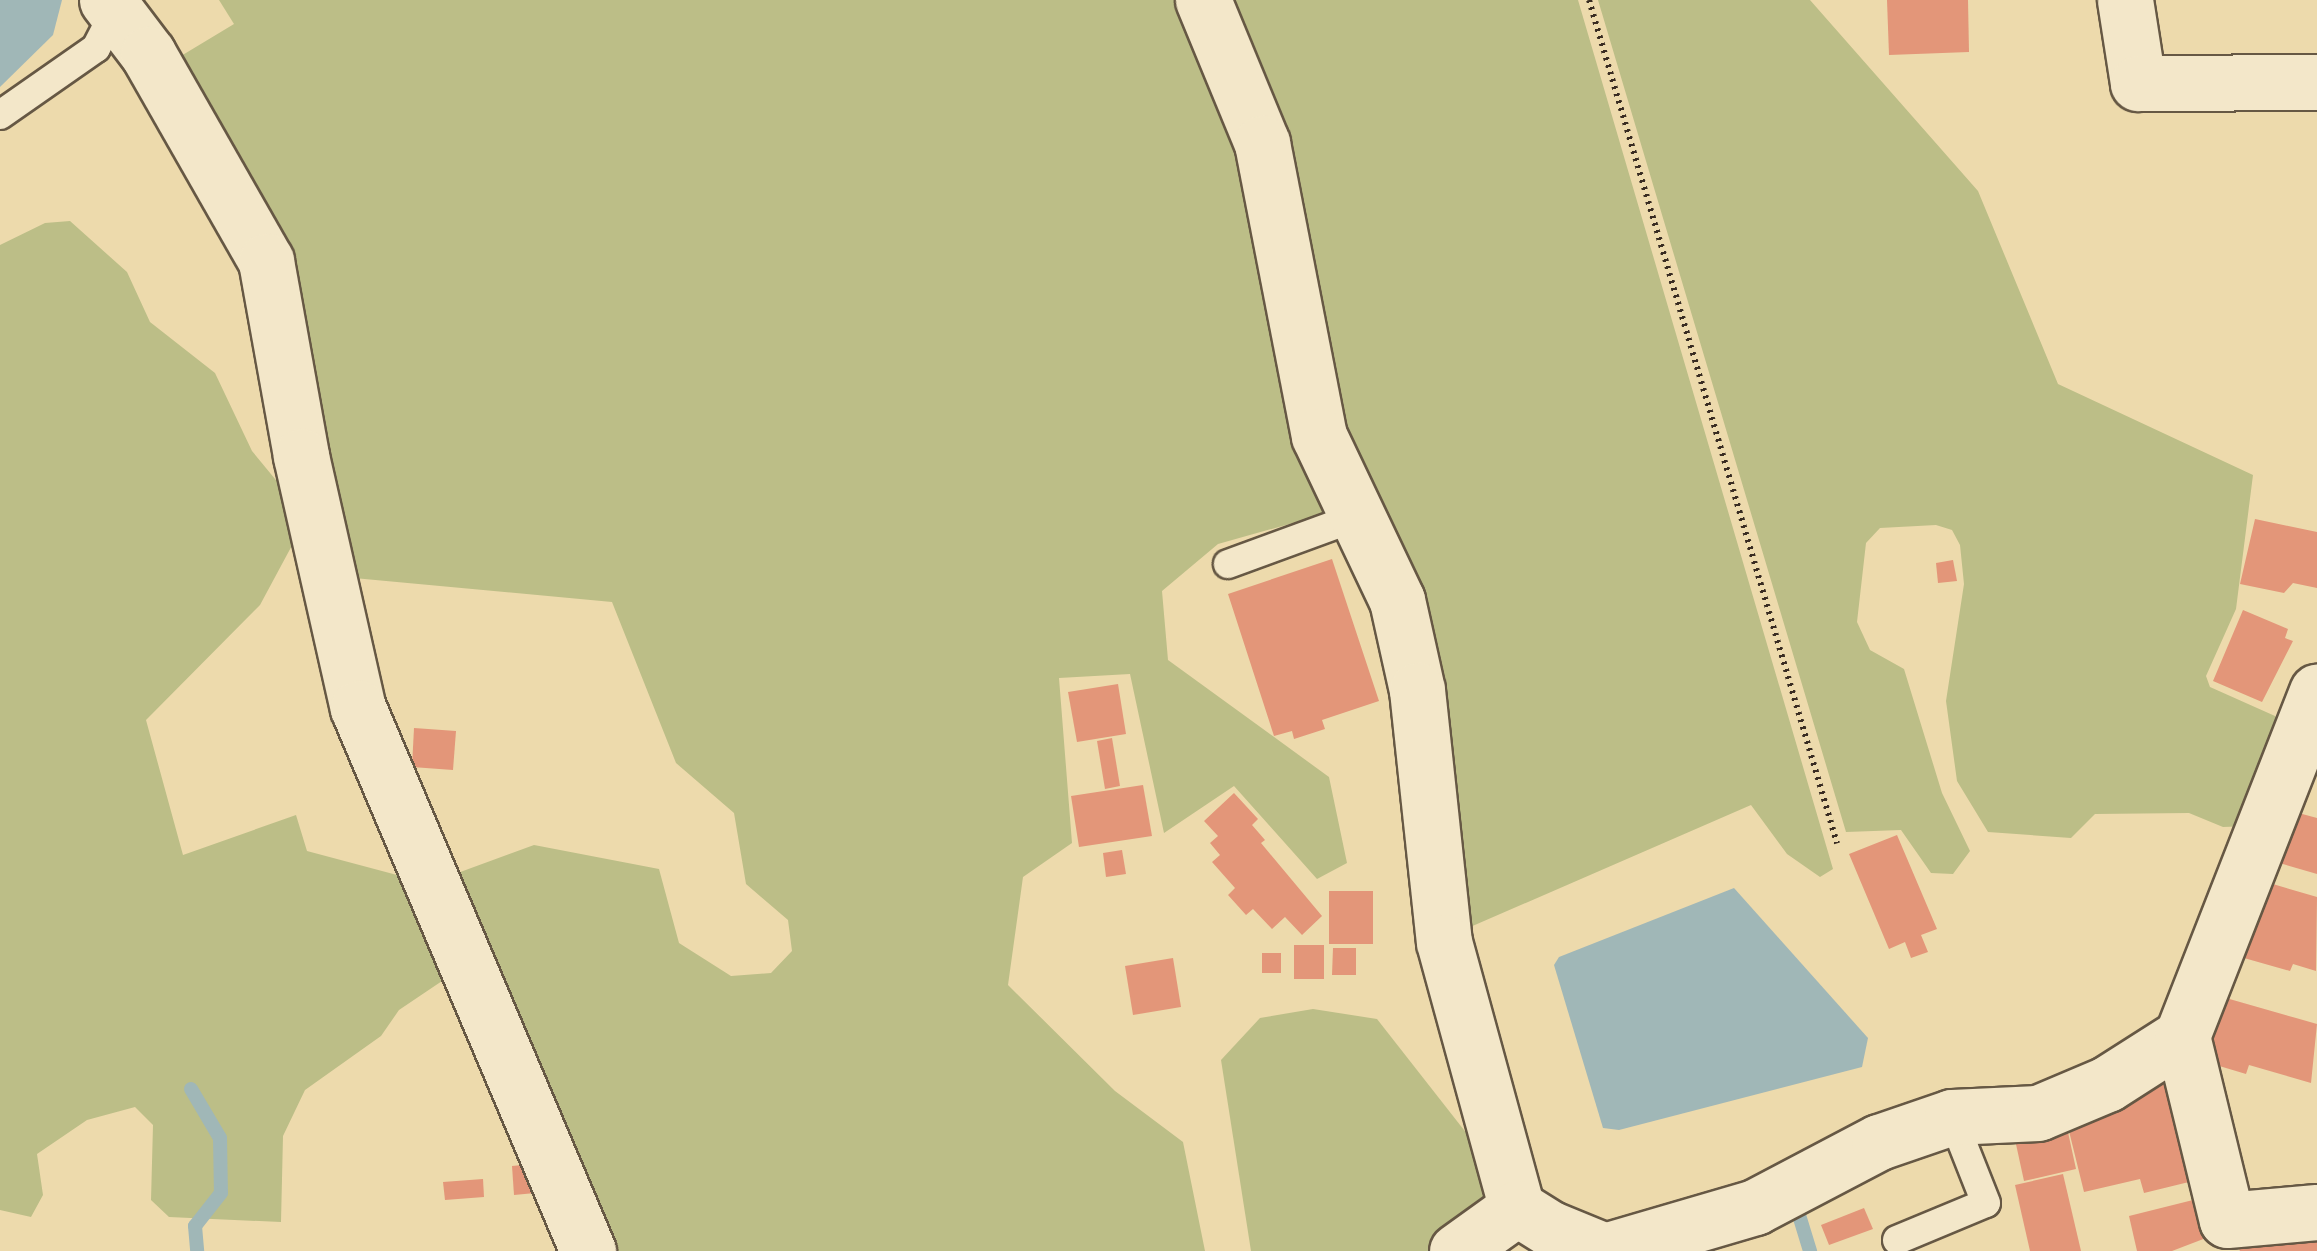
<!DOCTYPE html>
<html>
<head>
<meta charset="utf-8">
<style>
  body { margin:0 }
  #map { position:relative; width:2317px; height:1251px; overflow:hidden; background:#eddaac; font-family:"IM FELL English",serif }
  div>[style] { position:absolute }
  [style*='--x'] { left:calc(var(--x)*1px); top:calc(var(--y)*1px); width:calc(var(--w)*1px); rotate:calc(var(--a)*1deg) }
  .green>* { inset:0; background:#bcbe87 }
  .water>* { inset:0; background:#a0b7b7 }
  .stream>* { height:14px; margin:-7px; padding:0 7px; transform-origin:7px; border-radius:7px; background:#a0b7b7 }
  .building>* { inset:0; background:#e39679 }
  .path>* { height:6px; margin-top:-3px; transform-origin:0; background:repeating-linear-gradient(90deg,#392c22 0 2.5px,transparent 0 7.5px) }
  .roads { filter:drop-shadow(2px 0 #665844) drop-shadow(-2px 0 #665844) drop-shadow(0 2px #665844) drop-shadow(0 -2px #665844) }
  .service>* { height:28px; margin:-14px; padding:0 14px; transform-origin:14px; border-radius:14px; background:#f3e7c9 }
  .minor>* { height:55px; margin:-27.5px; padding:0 27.5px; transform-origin:27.5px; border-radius:27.5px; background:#f3e7c9 }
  span { translate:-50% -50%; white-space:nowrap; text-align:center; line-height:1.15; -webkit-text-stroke:10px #f3e7c9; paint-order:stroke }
</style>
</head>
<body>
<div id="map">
  <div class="green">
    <div style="clip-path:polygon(219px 0,1175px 0,1249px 181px,1332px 512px,1218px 544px,1162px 591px,1168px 660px,1329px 777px,1347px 863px,1317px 879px,1234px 786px,1164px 833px,1130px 674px,1059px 678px,1072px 843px,1023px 877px,1008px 985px,1115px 1091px,1183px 1142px,1205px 1251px,613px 1251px,444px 878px,534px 845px,659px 869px,679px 943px,731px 976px,771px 973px,792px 951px,788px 920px,746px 884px,734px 813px,676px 763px,612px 602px,343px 577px,171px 62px,234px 24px)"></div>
    <div style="clip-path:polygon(1232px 0,1578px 0,1833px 869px,1820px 877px,1787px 854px,1751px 805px,1461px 931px,1338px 425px,1277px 139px)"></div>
    <div style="clip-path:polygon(1598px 0,1810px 0,1978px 191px,2058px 384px,2253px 475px,2236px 609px,2206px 676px,2210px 687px,2275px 716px,2281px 726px,2249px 826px,2223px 827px,2189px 813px,2095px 814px,2071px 838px,1988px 832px,1957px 781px,1946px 701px,1964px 584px,1960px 545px,1952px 530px,1936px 525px,1880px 528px,1866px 543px,1857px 622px,1870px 650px,1904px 669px,1942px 793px,1970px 851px,1953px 874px,1931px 873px,1901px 830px,1846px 832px)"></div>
    <div style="clip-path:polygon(70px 221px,127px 272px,150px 322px,215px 373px,252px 451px,294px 502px,296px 538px,260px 605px,146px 720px,183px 855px,296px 815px,307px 851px,397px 875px,445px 955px,445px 979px,399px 1010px,381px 1036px,305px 1090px,283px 1136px,281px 1222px,169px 1217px,151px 1200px,153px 1125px,135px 1107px,87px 1120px,37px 1154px,43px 1195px,31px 1217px,0 1210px,0 245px,45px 223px)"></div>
    <div style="clip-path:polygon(1313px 1009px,1377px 1019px,1482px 1153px,1491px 1205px,1430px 1251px,1251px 1251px,1221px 1060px,1260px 1018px)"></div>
  </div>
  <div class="water">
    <div style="clip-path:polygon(0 0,62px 0,53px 35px,0 87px)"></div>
    <div style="clip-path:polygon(1734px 888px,1868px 1038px,1862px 1067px,1619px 1130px,1603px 1128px,1554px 965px,1559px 957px)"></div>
  </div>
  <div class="stream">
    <div style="--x:191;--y:1089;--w:57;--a:59.4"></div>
    <div style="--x:220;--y:1138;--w:55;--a:89"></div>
    <div style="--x:221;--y:1193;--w:42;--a:128.2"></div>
    <div style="--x:195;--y:1226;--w:25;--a:85"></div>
    <div style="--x:1799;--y:1215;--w:38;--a:73"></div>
  </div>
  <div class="building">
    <div style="clip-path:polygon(1887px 0,1968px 0,1969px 52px,1889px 55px)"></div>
    <div style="clip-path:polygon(2255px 519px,2317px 532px,2317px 588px,2293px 583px,2284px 593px,2240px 584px)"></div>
    <div style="clip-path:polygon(1332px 559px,1379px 701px,1322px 720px,1325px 729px,1294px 739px,1292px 731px,1274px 736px,1228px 594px)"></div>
    <div style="clip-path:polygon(1953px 560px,1957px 581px,1938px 583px,1936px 563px)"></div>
    <div style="clip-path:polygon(2243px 610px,2288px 629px,2285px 638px,2293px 641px,2262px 702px,2213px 681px)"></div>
    <div style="clip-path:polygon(1118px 684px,1126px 734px,1077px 742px,1068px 692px)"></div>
    <div style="clip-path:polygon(414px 728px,456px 731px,453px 770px,412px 767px)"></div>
    <div style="clip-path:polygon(1112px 738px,1120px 786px,1105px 789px,1097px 741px)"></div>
    <div style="clip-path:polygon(1143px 785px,1152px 836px,1079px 847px,1071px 796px)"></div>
    <div style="clip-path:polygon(1234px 793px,1258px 819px,1252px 825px,1265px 840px,1261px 843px,1322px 916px,1302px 935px,1285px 917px,1272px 929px,1253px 909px,1246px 915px,1228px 895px,1235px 888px,1212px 862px,1220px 855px,1210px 843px,1218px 836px,1204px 821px)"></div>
    <div style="clip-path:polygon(2291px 811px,2317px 818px,2317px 874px,2276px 862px)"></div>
    <div style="clip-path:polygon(1897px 835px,1937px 929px,1921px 935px,1928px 952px,1911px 958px,1905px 942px,1889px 949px,1849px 854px)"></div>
    <div style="clip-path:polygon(1122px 850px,1126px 874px,1106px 877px,1103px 853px)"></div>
    <div style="clip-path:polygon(2266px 882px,2317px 897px,2316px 971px,2293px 964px,2290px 971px,2244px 958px)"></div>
    <div style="clip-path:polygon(1329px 891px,1373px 891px,1373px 944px,1329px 944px)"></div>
    <div style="clip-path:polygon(1294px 945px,1324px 945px,1324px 979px,1294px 979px)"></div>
    <div style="clip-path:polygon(1333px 948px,1356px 948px,1356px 975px,1332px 975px)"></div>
    <div style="clip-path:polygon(1262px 953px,1281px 953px,1281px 973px,1262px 973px)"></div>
    <div style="clip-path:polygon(1173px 958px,1181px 1007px,1133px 1015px,1125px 966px)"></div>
    <div style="clip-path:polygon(2226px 998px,2317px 1024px,2311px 1083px,2249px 1065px,2246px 1074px,2206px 1062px)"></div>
    <div style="clip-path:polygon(2171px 1083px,2193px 1181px,2144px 1193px,2140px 1179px,2084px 1192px,2067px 1123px,2127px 1092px)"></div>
    <div style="clip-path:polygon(2066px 1123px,2076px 1169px,2024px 1181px,2014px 1135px)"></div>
    <div style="clip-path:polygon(532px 1164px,535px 1193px,514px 1195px,512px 1166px)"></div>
    <div style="clip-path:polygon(2063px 1174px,2081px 1251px,2030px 1251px,2015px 1185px)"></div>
    <div style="clip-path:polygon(483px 1179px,484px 1197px,445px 1200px,443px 1182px)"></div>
    <div style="clip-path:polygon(2197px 1199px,2206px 1238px,2172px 1251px,2137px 1251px,2129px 1216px)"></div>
    <div style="clip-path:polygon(1864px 1208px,1873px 1229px,1829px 1245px,1821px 1225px)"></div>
    <div style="clip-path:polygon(2317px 1237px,2317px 1251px,2240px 1251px,2239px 1249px)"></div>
  </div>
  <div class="path">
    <div style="--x:1589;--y:0;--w:879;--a:73.61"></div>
  </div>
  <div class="roads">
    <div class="service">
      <div style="--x:0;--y:115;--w:117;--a:-34.9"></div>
      <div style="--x:96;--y:48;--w:42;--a:-62.8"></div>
      <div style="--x:1228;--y:564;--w:140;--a:-20.1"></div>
      <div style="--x:1897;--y:1240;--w:96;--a:-22.6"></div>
      <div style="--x:1986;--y:1203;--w:92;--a:-111.6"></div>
    </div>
    <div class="minor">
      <div style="--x:107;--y:0;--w:68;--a:52.8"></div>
      <div style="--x:148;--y:54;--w:238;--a:60.3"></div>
      <div style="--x:266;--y:261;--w:198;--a:79.8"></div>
      <div style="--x:301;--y:456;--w:258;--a:77.3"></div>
      <div style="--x:358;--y:708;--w:590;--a:67.04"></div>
      <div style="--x:1203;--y:0;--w:155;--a:67.6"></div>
      <div style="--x:1262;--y:143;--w:298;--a:79"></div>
      <div style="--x:1319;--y:436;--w:182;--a:64.6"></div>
      <div style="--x:1397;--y:600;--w:92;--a:77.5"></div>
      <div style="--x:1417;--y:690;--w:253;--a:83.9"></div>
      <div style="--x:1444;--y:942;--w:276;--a:74.7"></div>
      <div style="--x:1517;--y:1208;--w:40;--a:32"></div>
      <div style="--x:1551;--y:1229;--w:58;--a:22.2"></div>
      <div style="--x:1605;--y:1251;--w:156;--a:-16.3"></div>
      <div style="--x:1755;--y:1207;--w:140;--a:-27.7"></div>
      <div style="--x:1879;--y:1142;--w:77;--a:-18.9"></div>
      <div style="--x:1952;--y:1117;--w:86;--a:-2.7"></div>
      <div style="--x:2038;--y:1113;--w:75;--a:-22.8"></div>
      <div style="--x:2107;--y:1084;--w:89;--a:-32.6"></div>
      <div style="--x:2182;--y:1036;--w:370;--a:-68.6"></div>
      <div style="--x:2125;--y:0;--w:84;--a:81.1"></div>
      <div style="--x:2138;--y:83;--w:179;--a:-0.3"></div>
      <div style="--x:2182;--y:1036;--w:189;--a:76.3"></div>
      <div style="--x:2227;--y:1220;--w:90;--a:-5.1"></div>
      <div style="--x:1457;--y:1251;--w:74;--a:-35.6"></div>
    </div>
  </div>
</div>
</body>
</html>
